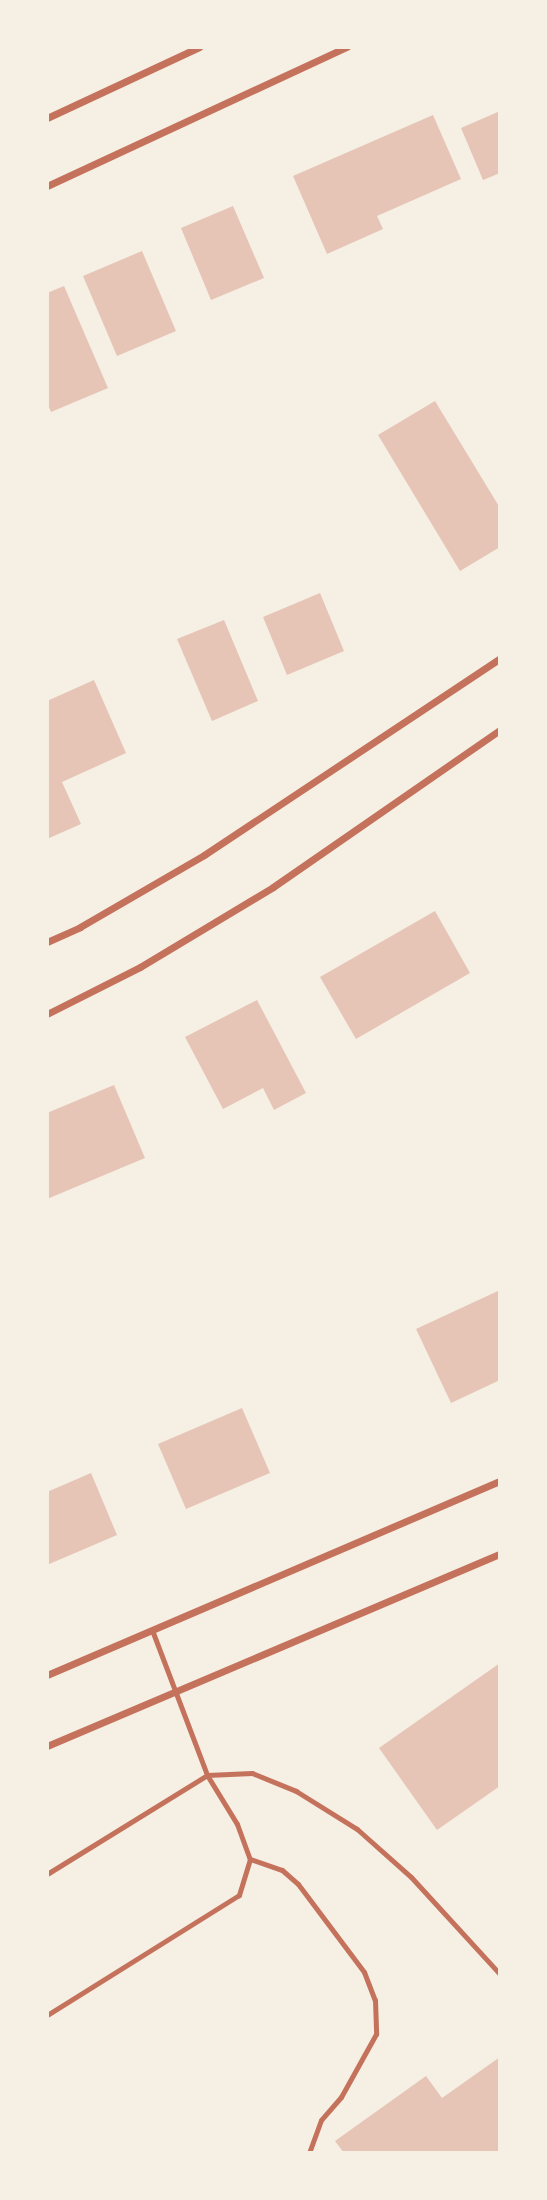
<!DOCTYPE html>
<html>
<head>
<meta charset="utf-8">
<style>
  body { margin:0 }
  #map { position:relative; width:547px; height:2200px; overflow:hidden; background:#f6efe4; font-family:Manrope,sans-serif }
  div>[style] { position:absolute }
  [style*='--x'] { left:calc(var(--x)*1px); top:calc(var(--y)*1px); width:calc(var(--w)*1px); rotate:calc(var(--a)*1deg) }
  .building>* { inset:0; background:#e6c5b7 }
  .service>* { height:5px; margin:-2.5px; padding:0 2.5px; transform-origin:2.5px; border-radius:2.5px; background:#c5725c }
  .minor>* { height:7px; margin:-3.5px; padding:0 3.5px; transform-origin:3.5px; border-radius:3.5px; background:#c5725c }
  span { translate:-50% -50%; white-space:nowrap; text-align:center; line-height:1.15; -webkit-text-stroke:6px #f6efe4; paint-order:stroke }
  .frame { position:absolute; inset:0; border:49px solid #f6efe4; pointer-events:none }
</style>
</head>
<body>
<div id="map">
  <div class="building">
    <div style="clip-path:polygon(500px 111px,500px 173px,483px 180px,461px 128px)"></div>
    <div style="clip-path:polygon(433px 115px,461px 179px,377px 216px,383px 229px,327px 254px,293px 176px)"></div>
    <div style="clip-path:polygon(233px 206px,264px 278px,211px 300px,181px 228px)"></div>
    <div style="clip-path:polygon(142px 251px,176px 331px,117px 356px,83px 276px)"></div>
    <div style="clip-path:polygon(64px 286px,108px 388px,51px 412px,47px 402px,47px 293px)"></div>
    <div style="clip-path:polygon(435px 401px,500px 508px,500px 547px,460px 571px,378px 435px)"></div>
    <div style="clip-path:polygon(320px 593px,344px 651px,287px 675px,263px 617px)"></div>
    <div style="clip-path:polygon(224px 620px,258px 701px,212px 721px,177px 639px)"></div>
    <div style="clip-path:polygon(94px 680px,126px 753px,62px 782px,81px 824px,47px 839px,47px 701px)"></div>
    <div style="clip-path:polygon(435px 911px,470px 973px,356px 1039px,320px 977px)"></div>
    <div style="clip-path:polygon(257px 1000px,306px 1093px,274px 1110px,263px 1088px,223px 1109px,185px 1037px)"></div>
    <div style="clip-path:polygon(114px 1085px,145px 1158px,47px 1199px,47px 1113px)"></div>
    <div style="clip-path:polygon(500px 1290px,500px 1380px,451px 1403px,416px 1329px)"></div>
    <div style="clip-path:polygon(242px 1408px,270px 1473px,186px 1509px,158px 1444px)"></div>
    <div style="clip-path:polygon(91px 1473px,117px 1535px,47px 1565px,47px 1492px)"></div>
    <div style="clip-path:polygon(500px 1663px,500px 1786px,437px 1830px,379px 1748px)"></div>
    <div style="clip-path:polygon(500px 2057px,500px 2153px,344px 2153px,335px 2141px,426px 2076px,442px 2098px)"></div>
  </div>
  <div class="service">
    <div style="--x:152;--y:1630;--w:155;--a:69.2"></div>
    <div style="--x:207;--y:1775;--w:45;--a:-2.5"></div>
    <div style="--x:252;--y:1773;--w:48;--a:22.2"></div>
    <div style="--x:296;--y:1791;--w:72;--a:31.9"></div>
    <div style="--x:357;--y:1829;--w:72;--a:41.6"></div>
    <div style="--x:411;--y:1877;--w:132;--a:47.5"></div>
    <div style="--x:250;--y:1859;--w:34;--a:19"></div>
    <div style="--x:282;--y:1870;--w:21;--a:41"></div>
    <div style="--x:298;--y:1884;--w:110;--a:53.1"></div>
    <div style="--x:364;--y:1972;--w:30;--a:69"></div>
    <div style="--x:375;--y:2000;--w:34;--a:88"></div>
    <div style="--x:376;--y:2034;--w:72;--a:119.1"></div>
    <div style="--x:341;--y:2097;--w:30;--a:131"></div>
    <div style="--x:321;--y:2120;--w:35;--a:110"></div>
    <div style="--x:47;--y:1874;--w:188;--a:-31.7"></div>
    <div style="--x:207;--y:1775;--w:57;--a:58.5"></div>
    <div style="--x:237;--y:1824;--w:37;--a:70"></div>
    <div style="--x:250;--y:1859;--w:38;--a:107"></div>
    <div style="--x:239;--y:1895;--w:226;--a:148"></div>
  </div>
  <div class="minor">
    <div style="--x:47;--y:118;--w:168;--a:-25"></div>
    <div style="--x:47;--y:186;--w:331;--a:-24.9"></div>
    <div style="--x:47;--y:942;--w:36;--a:-24"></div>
    <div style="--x:80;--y:927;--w:143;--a:-30.1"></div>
    <div style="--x:204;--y:855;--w:356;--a:-33.6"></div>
    <div style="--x:47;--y:1014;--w:104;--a:-26.8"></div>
    <div style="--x:140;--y:967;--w:155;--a:-31"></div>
    <div style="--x:273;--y:887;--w:276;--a:-34.7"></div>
    <div style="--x:47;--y:1675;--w:493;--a:-23.2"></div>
    <div style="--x:47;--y:1746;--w:492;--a:-23"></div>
  </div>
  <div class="frame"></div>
</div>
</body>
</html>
